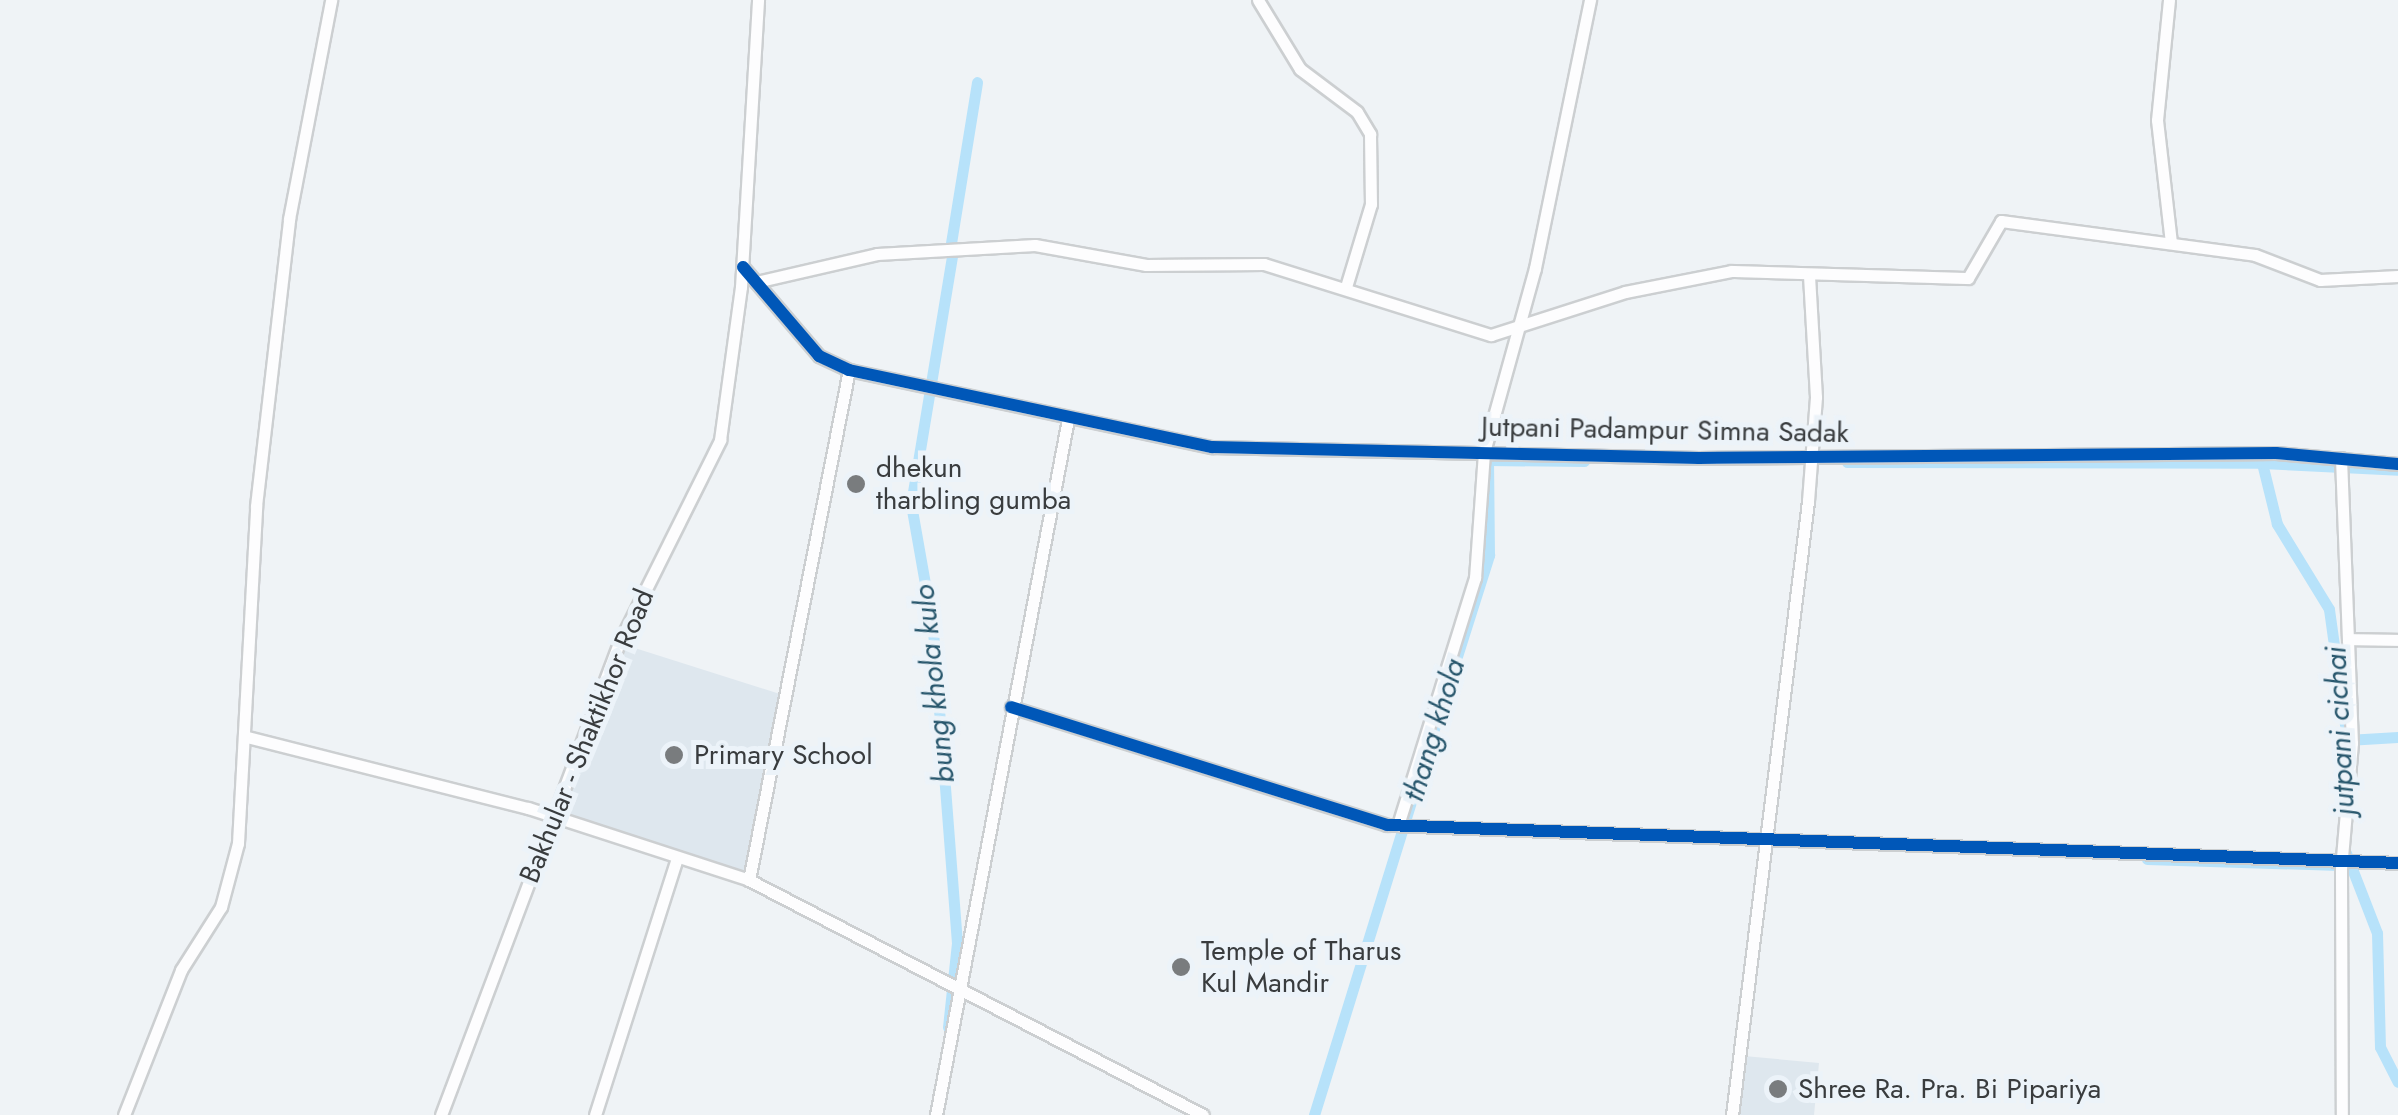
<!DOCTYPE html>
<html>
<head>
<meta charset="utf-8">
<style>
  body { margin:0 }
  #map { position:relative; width:2398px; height:1115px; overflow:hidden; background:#eff3f6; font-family:Jost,sans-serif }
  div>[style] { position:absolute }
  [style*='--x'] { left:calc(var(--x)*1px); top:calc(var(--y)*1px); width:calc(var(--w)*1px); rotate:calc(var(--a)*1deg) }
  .built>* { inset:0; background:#dee7ee }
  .canal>* { height:11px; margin:-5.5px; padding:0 5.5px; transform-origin:5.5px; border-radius:5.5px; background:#b7e2fa }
  .roads { filter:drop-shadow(2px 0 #cccfd1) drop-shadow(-2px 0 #cccfd1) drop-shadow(0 2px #cccfd1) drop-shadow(0 -2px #cccfd1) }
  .minor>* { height:11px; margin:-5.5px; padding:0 5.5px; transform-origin:5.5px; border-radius:5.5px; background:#fdfdfe }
  .cycleway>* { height:12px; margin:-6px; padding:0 6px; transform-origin:6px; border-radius:6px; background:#0057b8 }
  .dots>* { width:28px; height:28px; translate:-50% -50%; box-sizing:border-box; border:5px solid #ecf3f9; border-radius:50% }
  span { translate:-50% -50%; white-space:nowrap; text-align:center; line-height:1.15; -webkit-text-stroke:10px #ecf3f9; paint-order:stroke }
  .street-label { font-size:28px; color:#393c3e }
  .poi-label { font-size:28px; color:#393c3e }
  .left { translate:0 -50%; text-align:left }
  .water-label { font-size:30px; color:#27566c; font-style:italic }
</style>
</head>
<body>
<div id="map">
  <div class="built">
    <div style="clip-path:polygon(619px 643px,783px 695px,749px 880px,552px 816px)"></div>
    <div style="clip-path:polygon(1744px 1056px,1819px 1063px,1814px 1115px,1734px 1115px)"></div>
  </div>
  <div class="canal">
    <div style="--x:951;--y:243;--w:163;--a:-80.8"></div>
    <div style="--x:1488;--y:460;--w:96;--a:0.6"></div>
    <div style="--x:1847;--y:462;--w:415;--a:0.1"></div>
    <div style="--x:1433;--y:732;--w:186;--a:-72.4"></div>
    <div style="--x:1489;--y:555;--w:95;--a:-90.6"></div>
    <div style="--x:2347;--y:739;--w:131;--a:-97.9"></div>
    <div style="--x:2329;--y:609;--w:100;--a:-121.5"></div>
    <div style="--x:2277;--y:524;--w:63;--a:-103.8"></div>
    <div style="--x:2262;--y:463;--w:136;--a:2.9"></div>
    <div style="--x:2347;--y:740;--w:51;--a:-3.4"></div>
    <div style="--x:2346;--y:853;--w:86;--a:68.8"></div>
    <div style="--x:2377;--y:933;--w:114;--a:88.5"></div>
    <div style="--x:2380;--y:1047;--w:39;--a:63"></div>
    <div style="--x:2147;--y:859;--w:192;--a:1.8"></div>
    <div style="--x:948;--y:1027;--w:84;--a:-83.9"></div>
    <div style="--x:957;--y:943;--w:315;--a:-94.4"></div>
    <div style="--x:933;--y:629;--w:127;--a:-100"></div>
    <div style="--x:911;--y:504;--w:251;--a:-80.6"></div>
    <div style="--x:1314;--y:1115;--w:372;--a:-72.8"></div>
  </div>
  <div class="roads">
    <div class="minor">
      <div style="--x:1258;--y:0;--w:81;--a:58.7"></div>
      <div style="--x:1300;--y:69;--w:71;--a:37"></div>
      <div style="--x:1357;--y:112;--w:26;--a:59"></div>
      <div style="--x:1370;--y:134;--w:70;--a:89.2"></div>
      <div style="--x:1371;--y:204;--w:87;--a:106.8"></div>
      <div style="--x:2169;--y:0;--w:121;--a:95.7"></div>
      <div style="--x:2157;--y:120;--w:123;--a:83.5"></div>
      <div style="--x:743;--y:267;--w:117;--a:49.5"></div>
      <div style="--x:819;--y:356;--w:33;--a:25"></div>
      <div style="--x:849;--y:370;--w:371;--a:12"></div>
      <div style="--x:1212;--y:447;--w:487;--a:1.3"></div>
      <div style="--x:1699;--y:458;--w:577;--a:-0.5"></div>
      <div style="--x:2276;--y:453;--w:122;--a:5.2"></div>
      <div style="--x:756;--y:282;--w:124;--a:-13"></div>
      <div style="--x:877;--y:254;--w:158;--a:-3.3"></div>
      <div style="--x:1035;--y:245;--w:113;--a:10.2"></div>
      <div style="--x:1146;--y:265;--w:118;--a:-0.5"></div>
      <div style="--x:1264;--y:264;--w:238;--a:17.4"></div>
      <div style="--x:1491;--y:335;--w:141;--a:-17.8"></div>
      <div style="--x:1625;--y:292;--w:108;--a:-11.2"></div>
      <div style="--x:1731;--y:271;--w:237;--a:1.7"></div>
      <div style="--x:1968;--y:278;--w:66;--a:-59.9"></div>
      <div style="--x:2001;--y:221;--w:256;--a:7.6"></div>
      <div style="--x:2255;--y:255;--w:70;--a:21"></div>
      <div style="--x:2320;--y:280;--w:78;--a:-2.9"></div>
      <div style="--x:2341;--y:458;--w:285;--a:87.8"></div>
      <div style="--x:2352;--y:743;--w:126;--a:95"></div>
      <div style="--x:2341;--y:869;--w:246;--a:89.8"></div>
      <div style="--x:2348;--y:639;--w:50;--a:1.1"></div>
      <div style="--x:1011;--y:707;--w:394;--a:17.4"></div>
      <div style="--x:1387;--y:825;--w:1012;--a:2.15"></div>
      <div style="--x:247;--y:737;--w:290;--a:14.2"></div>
      <div style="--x:528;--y:808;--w:232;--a:18"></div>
      <div style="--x:749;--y:880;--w:511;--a:27.37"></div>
      <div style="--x:1398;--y:825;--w:259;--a:-72.7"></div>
      <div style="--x:1475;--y:578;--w:126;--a:-85.9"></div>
      <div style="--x:1484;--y:452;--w:191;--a:-74.5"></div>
      <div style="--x:1535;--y:268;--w:274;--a:-78.4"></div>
      <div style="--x:749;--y:880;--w:520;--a:-78.91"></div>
      <div style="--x:124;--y:1115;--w:156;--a:-68.5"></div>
      <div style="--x:181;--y:970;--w:75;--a:-57.6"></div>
      <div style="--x:221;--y:907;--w:66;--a:-75.1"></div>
      <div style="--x:238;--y:843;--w:337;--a:-86.9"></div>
      <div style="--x:256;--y:506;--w:289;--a:-83.4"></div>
      <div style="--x:289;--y:219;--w:223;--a:-79.1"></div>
      <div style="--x:441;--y:1115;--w:504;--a:-69.34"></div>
      <div style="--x:619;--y:643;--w:227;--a:-63.5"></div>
      <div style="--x:720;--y:440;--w:154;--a:-82.2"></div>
      <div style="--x:741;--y:287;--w:288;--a:-86.6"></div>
      <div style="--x:595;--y:1115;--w:267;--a:-72.3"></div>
      <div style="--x:936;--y:1115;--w:708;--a:-79.26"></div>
      <div style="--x:1732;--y:1115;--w:619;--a:-82.94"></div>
      <div style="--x:1808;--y:501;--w:104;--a:-85.6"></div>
      <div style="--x:1816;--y:397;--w:121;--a:-93.3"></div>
    </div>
  </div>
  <div class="cycleway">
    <div style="--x:743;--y:267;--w:117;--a:49.5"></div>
    <div style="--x:819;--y:356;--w:33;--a:25"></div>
    <div style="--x:849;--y:370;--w:371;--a:12"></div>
    <div style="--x:1212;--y:447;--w:487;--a:1.3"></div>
    <div style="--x:1699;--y:458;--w:577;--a:-0.5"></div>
    <div style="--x:2276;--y:453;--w:122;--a:5.2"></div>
    <div style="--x:1011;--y:707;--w:394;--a:17.4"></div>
    <div style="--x:1387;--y:825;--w:1012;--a:2.15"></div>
  </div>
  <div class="dots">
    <div style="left:856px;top:484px;background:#797c7e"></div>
    <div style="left:674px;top:755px;background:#797c7e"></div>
    <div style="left:1181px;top:967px;background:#797c7e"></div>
    <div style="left:1778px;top:1089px;background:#797c7e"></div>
  </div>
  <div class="street-label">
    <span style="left:1665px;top:430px;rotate:1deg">Jutpani Padampur Simna Sadak</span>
    <span style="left:587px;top:736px;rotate:-68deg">Bakhular - Shaktikhor Road</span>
  </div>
  <div class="poi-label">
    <span class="left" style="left:876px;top:484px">dhekun<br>tharbling gumba</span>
    <span class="left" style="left:694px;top:755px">Primary School</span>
    <span class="left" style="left:1201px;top:967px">Temple of Tharus<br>Kul Mandir</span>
    <span class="left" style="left:1798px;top:1089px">Shree Ra. Pra. Bi Pipariya</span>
  </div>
  <div class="water-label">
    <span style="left:934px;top:684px;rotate:-96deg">bung khola kulo</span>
    <span style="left:1434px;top:730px;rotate:-73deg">thang khola</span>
    <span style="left:2340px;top:731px;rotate:-93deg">jutpani cichai</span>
  </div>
</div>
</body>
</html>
